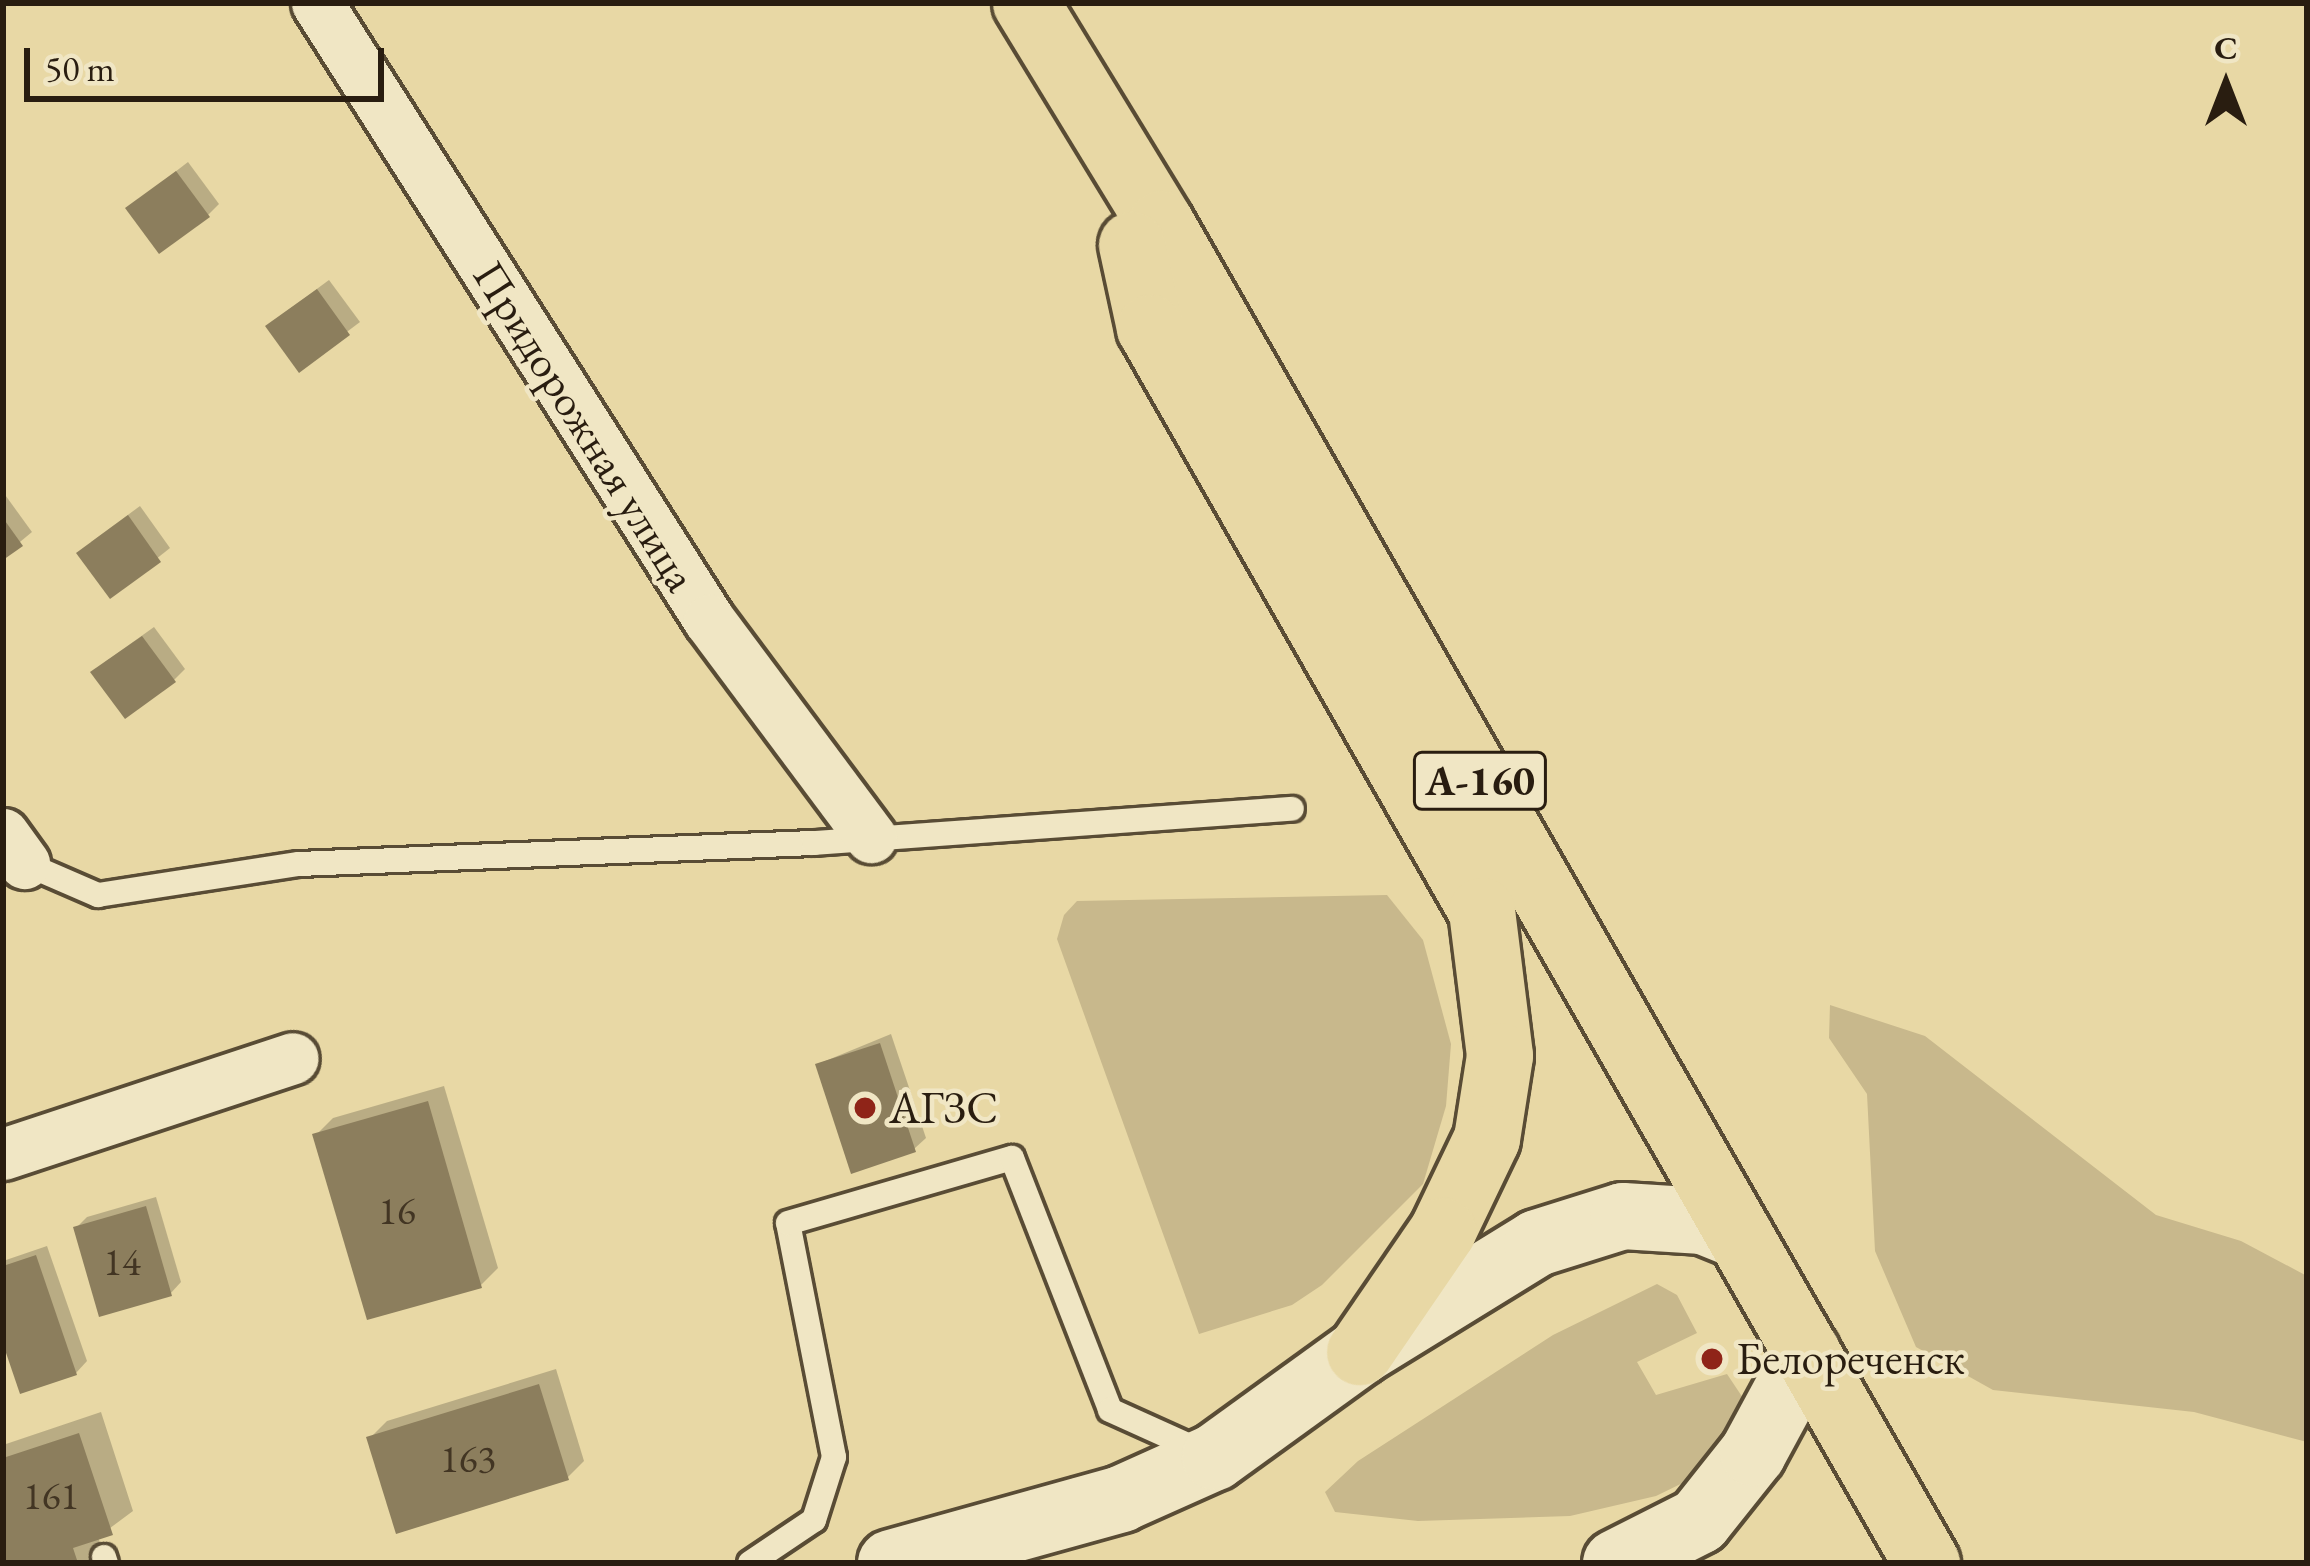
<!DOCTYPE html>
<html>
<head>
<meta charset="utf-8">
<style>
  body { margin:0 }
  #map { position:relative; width:2310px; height:1566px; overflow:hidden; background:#e8d8a5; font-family:"EB Garamond",serif }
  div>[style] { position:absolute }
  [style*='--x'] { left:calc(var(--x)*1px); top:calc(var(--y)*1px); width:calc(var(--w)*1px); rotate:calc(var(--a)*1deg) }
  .green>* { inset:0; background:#c8b88c }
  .shadow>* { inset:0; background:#0003 }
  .building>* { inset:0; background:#8c7e5d }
  .roads { filter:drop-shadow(3px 0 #594c35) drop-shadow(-3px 0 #594c35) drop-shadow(0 3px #594c35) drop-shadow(0 -3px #594c35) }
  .lane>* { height:24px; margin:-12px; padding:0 12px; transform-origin:12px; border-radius:12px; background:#f0e6c4 }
  .street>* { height:51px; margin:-25.5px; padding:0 25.5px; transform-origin:25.5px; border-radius:25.5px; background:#f0e6c4 }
  .secondary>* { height:66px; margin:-33px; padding:0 33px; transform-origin:33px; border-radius:33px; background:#f0e6c4 }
  .highway>* { height:66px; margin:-33px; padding:0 33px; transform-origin:33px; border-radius:33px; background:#e8d8a5 }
  .dots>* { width:33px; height:33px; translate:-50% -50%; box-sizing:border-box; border:6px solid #f0e6c4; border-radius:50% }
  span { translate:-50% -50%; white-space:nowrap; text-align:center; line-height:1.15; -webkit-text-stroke:9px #f0e6c4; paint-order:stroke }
  .number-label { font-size:39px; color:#423523 }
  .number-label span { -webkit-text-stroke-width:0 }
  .shield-label span { padding:3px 9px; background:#f0e6c4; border:3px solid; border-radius:9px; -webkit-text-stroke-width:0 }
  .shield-label { font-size:42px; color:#291d10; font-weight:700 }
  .street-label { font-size:45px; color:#291d10 }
  .poi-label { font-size:45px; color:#291d10 }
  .left { translate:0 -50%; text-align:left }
  .frame { position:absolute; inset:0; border:6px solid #291d10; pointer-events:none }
  .north { position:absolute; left:2166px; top:24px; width:120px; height:120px; -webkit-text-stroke:9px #f0e6c4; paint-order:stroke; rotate:0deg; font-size:33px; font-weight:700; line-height:48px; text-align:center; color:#291d10 }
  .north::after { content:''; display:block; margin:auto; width:42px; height:54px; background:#291d10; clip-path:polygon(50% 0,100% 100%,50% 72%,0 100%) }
  .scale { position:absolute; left:24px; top:48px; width:360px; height:54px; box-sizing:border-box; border:6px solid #291d10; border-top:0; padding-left:15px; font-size:36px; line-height:42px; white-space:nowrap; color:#291d10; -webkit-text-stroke:9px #f0e6c4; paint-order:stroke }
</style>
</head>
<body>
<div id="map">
  <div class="green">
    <div style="clip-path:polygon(1387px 895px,1423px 940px,1451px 1044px,1446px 1106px,1423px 1184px,1322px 1285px,1292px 1305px,1199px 1334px,1057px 939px,1064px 915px,1077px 901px)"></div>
    <div style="clip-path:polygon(1830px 1005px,1925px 1036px,2156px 1215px,2241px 1241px,2307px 1276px,2307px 1442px,2194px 1412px,1993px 1390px,1916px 1347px,1875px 1251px,1867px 1094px,1829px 1038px)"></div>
    <div style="clip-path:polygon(1657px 1284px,1677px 1295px,1697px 1333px,1637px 1362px,1656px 1395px,1727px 1374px,1743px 1398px,1748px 1425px,1697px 1476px,1656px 1496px,1570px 1516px,1418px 1521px,1335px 1512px,1325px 1492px,1358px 1461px,1553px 1335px)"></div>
  </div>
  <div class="shadow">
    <div style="clip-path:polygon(188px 162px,219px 204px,208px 215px,128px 208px)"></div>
    <div style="clip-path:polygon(329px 280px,360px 322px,299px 368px,280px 316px)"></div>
    <div style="clip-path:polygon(3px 492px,32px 532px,3px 556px)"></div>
    <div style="clip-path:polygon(140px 506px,170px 548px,111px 595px,91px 542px)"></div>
    <div style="clip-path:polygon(154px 627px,185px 669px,174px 680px,105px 662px)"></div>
    <div style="clip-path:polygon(891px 1034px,926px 1138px,914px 1149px,818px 1064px)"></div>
    <div style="clip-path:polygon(444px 1086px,498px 1268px,481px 1285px,316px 1135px,333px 1118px)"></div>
    <div style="clip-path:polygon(156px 1197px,181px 1282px,170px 1294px,76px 1228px,87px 1217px)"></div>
    <div style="clip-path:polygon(47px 1246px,87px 1361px,76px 1373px,3px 1335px,3px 1261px)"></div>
    <div style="clip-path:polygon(556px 1369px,584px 1461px,567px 1478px,370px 1438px,387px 1421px)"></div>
    <div style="clip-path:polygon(101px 1412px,133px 1511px,98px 1537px,107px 1563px,3px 1563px,3px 1445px)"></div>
  </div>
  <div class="building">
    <div style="clip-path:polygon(176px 171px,210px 217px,159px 254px,125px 208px)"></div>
    <div style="clip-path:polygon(317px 289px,350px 335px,299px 373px,265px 326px)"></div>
    <div style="clip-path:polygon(128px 515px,161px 562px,110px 599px,76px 553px)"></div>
    <div style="clip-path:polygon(3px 518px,23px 546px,3px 560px)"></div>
    <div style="clip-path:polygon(142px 636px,176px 682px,125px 719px,90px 672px)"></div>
    <div style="clip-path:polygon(880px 1043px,916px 1152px,851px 1174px,815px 1064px)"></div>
    <div style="clip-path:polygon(428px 1101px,482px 1288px,367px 1320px,312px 1134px)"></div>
    <div style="clip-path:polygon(146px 1206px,172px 1296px,99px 1317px,73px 1227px)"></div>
    <div style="clip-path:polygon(36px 1255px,77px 1375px,20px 1394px,3px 1344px,3px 1266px)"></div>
    <div style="clip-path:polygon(539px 1384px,569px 1480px,396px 1534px,366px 1437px)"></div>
    <div style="clip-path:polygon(79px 1433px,113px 1535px,73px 1548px,78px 1563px,3px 1563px,3px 1458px)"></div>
  </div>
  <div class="roads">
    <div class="lane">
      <div style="--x:24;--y:863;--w:81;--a:23.4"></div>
      <div style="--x:98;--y:895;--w:203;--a:-8.8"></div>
      <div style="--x:299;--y:864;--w:515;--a:-2.34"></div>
      <div style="--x:814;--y:843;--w:479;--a:-4.1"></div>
      <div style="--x:104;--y:1557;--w:6;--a:72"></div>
      <div style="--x:750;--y:1563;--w:77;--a:-33.9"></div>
      <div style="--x:814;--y:1520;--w:66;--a:-72.4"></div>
      <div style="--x:834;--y:1457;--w:238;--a:-101.1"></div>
      <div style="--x:788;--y:1223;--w:233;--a:-16.2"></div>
      <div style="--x:1012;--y:1158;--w:270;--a:68.7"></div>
      <div style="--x:1110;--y:1410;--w:100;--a:24.3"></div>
    </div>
    <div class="street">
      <div style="--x:317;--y:3;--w:731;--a:57.57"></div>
      <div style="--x:709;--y:620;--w:271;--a:53.3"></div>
      <div style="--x:3;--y:834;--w:36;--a:54"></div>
      <div style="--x:3;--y:1154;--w:305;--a:-18.3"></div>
    </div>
    <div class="secondary">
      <div style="--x:891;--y:1563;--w:239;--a:-15.5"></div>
      <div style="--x:1121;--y:1499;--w:103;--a:-24.1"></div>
      <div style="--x:1215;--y:1457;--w:179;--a:-35.9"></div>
      <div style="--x:1360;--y:1352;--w:208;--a:-31.6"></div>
      <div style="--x:1537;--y:1243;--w:90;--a:-17.4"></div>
      <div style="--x:1623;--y:1216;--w:80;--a:3.6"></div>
      <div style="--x:1703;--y:1221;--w:40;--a:22"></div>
      <div style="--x:1616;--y:1563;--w:93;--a:-26.8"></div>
      <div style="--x:1699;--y:1521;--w:87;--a:-51.5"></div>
      <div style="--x:1753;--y:1453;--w:114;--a:-61.6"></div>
    </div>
    <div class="highway">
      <div style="--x:1026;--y:3;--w:259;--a:58.6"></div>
      <div style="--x:1161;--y:224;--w:1543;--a:60.23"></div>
      <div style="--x:1132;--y:245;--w:85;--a:77.8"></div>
      <div style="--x:1150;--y:328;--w:671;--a:60.34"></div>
      <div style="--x:1482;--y:911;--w:146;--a:82.9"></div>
      <div style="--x:1500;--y:1056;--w:84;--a:98.9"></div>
      <div style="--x:1487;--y:1139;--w:102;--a:115.6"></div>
      <div style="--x:1443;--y:1231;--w:147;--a:124.4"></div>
    </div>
  </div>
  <div class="dots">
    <div style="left:865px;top:1108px;background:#8f2418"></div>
    <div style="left:1712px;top:1359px;background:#8f2418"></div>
  </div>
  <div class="number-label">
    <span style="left:397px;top:1211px">16</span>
    <span style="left:122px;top:1262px">14</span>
    <span style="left:468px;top:1459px">163</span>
    <span style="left:51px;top:1496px">161</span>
  </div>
  <div class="shield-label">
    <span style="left:1480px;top:781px">А-160</span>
  </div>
  <div class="street-label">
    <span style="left:585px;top:426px;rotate:58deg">Придорожная улица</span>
  </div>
  <div class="poi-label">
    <span class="left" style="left:889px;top:1108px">АГЗС</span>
    <span class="left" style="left:1736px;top:1359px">Белореченск</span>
  </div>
  <div class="frame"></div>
  <div class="north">С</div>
  <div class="scale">50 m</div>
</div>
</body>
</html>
